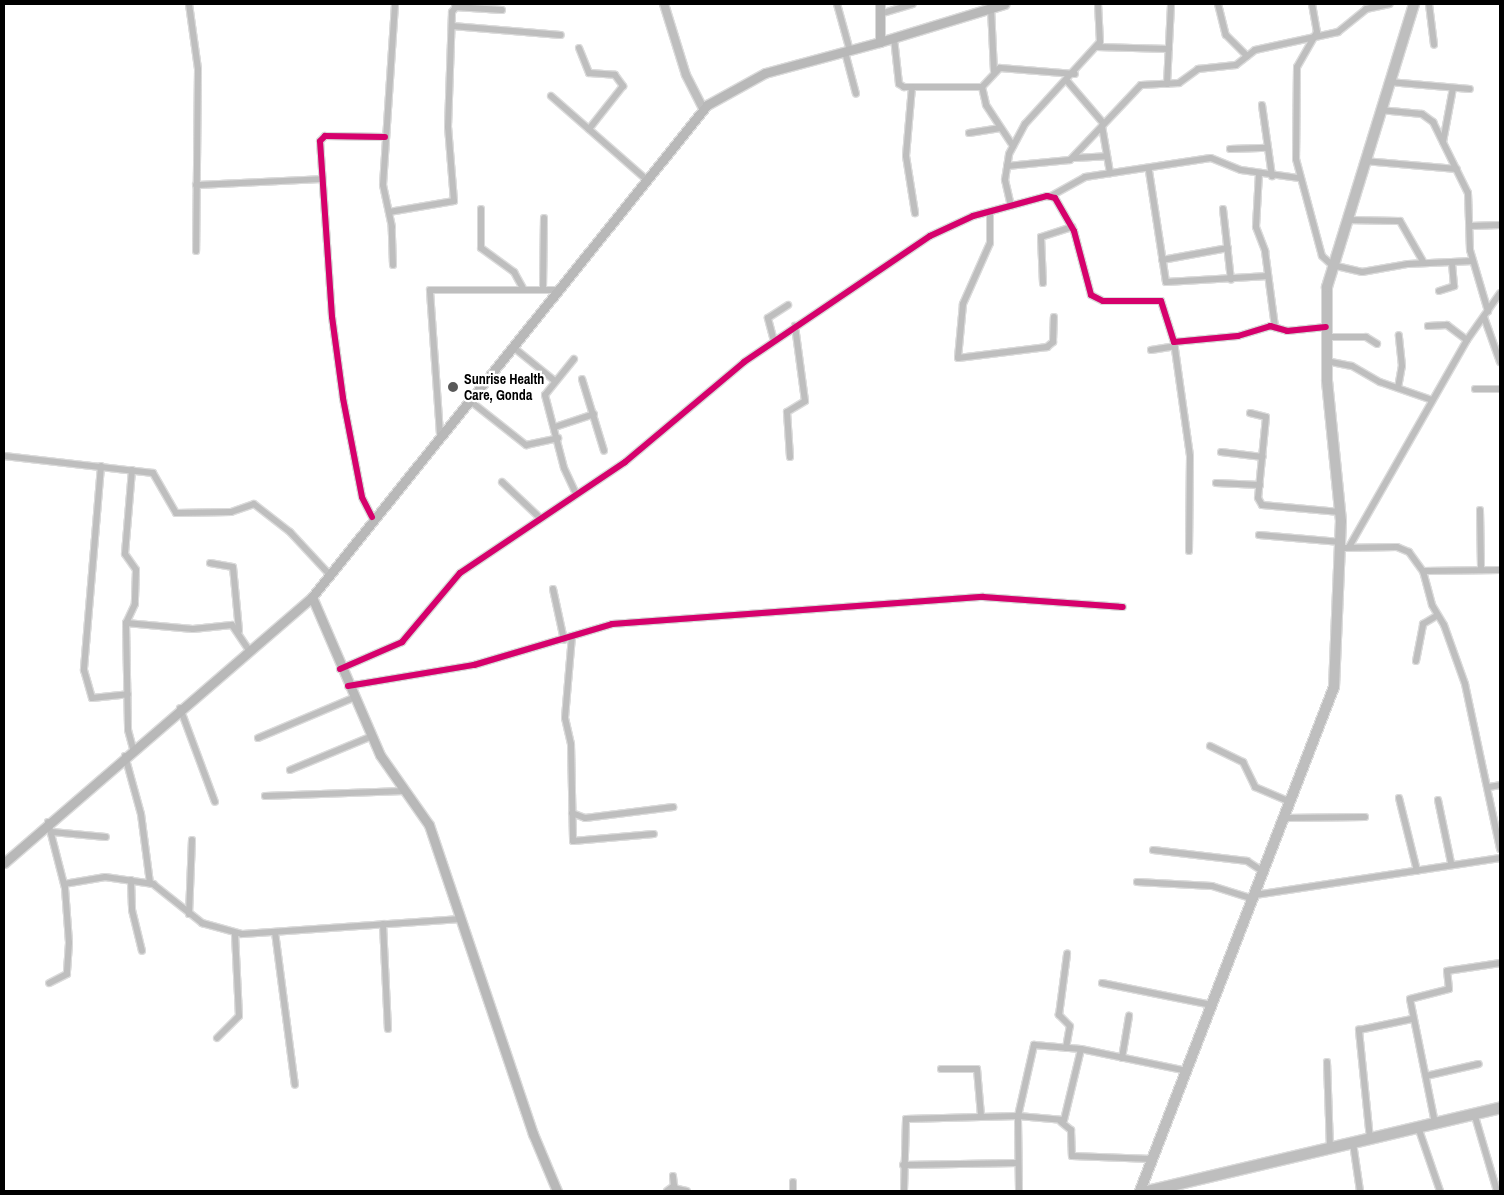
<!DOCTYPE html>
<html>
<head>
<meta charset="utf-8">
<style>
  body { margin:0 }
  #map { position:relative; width:1504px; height:1195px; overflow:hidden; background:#fff; font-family:"Archivo Narrow",sans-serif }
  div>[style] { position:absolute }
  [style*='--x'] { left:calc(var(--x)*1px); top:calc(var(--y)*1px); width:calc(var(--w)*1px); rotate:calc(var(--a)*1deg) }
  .roads { filter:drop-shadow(1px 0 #dbdbdb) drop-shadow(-1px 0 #dbdbdb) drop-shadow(0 1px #dbdbdb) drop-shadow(0 -1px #dbdbdb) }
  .minor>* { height:6px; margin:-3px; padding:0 3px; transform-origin:3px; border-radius:3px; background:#bebebe }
  .tertiary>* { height:8px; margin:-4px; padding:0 4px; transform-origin:4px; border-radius:4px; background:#bebebe }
  .secondary>* { height:9px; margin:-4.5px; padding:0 4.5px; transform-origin:4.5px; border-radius:4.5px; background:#b8b8b8 }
  .primary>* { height:10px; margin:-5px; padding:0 5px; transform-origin:5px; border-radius:5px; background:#bebebe }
  .trunk>* { height:11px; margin:-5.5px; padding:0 5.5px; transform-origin:5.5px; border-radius:5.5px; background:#bebebe }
  .cycleway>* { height:6px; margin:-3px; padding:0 3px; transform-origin:3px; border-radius:3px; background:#d6006c }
  .dots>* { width:14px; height:14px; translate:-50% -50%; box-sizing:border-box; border:2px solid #fff; border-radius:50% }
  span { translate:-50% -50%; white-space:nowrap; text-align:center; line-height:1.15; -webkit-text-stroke:4.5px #fff; paint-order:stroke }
  .poi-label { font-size:14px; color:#000; font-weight:700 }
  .left { translate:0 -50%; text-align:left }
  .frame { position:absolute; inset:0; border:5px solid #000; pointer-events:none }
</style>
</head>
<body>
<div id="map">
  <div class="roads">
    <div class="minor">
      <div style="--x:189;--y:4;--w:66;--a:82.1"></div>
      <div style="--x:198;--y:69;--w:182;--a:90.6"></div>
      <div style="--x:837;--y:4;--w:49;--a:74.5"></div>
      <div style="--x:1218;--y:4;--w:32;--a:76"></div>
      <div style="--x:1226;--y:35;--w:30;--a:45"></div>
      <div style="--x:1312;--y:4;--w:28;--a:80"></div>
      <div style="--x:1317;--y:32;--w:40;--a:119.7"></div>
      <div style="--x:1297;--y:67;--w:92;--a:90.6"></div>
      <div style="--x:1296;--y:159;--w:100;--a:75"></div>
      <div style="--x:1322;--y:256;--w:13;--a:42"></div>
      <div style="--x:1332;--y:265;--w:31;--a:13"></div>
      <div style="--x:1362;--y:272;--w:47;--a:-9.9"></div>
      <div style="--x:1408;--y:264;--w:65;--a:-2.6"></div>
      <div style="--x:1429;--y:4;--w:41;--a:83"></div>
      <div style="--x:455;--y:7;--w:47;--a:3.7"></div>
      <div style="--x:991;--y:8;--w:63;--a:87.3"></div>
      <div style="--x:880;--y:14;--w:34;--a:-17"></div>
      <div style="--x:452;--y:26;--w:109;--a:4.7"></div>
      <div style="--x:894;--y:38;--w:46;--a:83.8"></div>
      <div style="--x:899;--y:84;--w:6;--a:31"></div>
      <div style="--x:904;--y:87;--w:78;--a:0"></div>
      <div style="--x:982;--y:87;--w:26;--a:-47"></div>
      <div style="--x:1000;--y:68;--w:75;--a:4.6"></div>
      <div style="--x:1097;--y:47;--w:72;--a:1.6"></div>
      <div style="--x:579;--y:48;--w:27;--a:68"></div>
      <div style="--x:589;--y:73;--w:26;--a:4"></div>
      <div style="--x:615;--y:75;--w:14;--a:54"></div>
      <div style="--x:623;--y:86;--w:55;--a:128.3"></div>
      <div style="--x:845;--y:52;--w:43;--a:75.3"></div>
      <div style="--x:1068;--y:82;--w:55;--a:49.4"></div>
      <div style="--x:1389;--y:82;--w:81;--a:4.9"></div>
      <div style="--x:1167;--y:84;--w:80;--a:-87.1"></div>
      <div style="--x:912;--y:87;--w:69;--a:95"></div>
      <div style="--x:906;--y:156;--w:58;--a:81"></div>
      <div style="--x:982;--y:87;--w:18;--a:77"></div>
      <div style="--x:986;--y:105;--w:49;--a:56.6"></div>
      <div style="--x:551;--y:96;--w:129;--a:41.2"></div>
      <div style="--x:1262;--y:105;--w:72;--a:82"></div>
      <div style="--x:1380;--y:110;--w:42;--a:5.4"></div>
      <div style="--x:1422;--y:114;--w:14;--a:36"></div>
      <div style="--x:1433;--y:122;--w:79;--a:63.8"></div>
      <div style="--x:1468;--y:193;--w:57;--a:88"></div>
      <div style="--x:1470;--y:250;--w:64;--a:73.6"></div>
      <div style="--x:1102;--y:126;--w:48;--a:80.3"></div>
      <div style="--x:969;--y:133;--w:32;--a:-9"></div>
      <div style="--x:1443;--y:142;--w:55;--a:-79.5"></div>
      <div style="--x:1230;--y:149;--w:38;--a:-2"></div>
      <div style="--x:1074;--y:158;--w:33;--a:-3"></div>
      <div style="--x:1364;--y:161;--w:93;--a:4.9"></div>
      <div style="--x:1007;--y:166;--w:63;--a:-5.4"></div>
      <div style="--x:1070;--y:160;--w:103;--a:-46.6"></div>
      <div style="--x:1141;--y:85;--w:38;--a:-3"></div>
      <div style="--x:1179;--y:83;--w:24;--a:-36"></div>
      <div style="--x:1198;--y:69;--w:38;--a:-6"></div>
      <div style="--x:1236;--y:65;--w:24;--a:-38"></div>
      <div style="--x:1255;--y:50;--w:85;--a:-12.2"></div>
      <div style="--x:1338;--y:32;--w:36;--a:-39"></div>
      <div style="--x:1366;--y:9;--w:24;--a:-12"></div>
      <div style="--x:1149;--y:171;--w:112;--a:81.3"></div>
      <div style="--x:1166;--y:282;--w:102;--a:-3.4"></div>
      <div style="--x:1259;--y:173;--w:54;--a:93.2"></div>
      <div style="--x:1256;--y:227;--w:26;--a:69"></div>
      <div style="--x:1265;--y:251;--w:77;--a:82.5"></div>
      <div style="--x:196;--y:185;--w:127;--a:-2.7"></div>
      <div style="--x:1051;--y:196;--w:39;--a:-29"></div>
      <div style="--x:1085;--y:177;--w:127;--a:-8.6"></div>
      <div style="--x:1211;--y:158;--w:32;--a:22"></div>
      <div style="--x:1241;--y:170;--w:59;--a:7.9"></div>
      <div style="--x:1011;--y:206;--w:27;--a:-103"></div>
      <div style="--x:1005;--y:180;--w:26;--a:-81"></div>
      <div style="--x:1009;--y:154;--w:34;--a:-62"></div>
      <div style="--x:1025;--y:124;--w:111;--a:-47.6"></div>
      <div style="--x:1100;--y:42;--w:38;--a:-93"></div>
      <div style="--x:481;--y:209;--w:39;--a:90"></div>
      <div style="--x:481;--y:248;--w:41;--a:36"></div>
      <div style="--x:514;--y:272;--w:18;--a:61"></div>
      <div style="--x:1223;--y:209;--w:71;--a:83.6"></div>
      <div style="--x:389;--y:212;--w:66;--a:-9.6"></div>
      <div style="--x:454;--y:201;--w:74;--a:-94.6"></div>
      <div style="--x:448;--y:127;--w:115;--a:-88"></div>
      <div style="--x:452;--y:12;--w:10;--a:-53"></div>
      <div style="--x:990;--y:212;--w:31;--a:90"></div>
      <div style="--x:990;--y:243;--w:67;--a:113.9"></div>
      <div style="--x:963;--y:304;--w:54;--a:95.3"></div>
      <div style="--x:958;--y:358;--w:90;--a:-7"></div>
      <div style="--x:1047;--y:347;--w:8;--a:-40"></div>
      <div style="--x:1053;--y:342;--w:25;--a:-88"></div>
      <div style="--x:1346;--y:220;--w:54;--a:1.1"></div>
      <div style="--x:1400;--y:221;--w:48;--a:60.3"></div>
      <div style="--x:1470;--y:226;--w:30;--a:-2"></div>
      <div style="--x:1162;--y:260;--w:67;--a:-10.3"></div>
      <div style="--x:393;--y:265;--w:38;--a:-92"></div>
      <div style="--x:392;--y:227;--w:43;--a:-102.1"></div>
      <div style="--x:383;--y:185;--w:181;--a:-86.2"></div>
      <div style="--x:1043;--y:283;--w:46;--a:-92.5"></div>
      <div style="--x:1041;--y:237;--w:33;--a:-18"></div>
      <div style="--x:543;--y:289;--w:71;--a:-89.2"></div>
      <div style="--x:1439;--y:291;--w:16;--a:-18"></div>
      <div style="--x:1454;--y:286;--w:24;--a:-95"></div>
      <div style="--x:1484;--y:317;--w:48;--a:70.4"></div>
      <div style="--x:1428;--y:326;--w:19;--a:-3"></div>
      <div style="--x:1447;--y:325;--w:25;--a:37"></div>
      <div style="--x:1326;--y:337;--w:40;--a:0"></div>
      <div style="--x:1366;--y:337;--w:13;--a:32"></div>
      <div style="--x:774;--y:341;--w:24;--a:-105"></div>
      <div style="--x:768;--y:318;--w:24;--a:-33"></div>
      <div style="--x:1174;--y:342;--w:115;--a:82"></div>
      <div style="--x:1190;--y:456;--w:95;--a:90.6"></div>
      <div style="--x:513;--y:347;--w:54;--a:39"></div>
      <div style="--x:1151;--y:350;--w:24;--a:-9"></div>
      <div style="--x:574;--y:359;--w:46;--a:128.9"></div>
      <div style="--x:545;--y:395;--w:75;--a:75.4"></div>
      <div style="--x:564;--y:468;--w:26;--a:65"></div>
      <div style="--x:1326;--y:361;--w:26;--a:11"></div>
      <div style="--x:1352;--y:366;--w:32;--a:30"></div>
      <div style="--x:1380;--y:382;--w:55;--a:19.1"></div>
      <div style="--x:582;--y:379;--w:75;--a:73"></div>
      <div style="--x:1398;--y:388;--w:22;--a:-80"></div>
      <div style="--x:1402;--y:366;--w:31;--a:-96"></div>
      <div style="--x:1475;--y:389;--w:25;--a:0"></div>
      <div style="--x:469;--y:400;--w:73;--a:38.3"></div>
      <div style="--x:526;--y:445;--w:33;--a:-12"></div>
      <div style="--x:1250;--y:413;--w:16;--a:14"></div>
      <div style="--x:1266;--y:417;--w:81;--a:95.6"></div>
      <div style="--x:1258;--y:498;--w:8;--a:60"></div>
      <div style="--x:1262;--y:505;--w:78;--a:5.1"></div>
      <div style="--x:555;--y:427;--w:41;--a:-18.4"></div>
      <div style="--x:440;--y:434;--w:144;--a:-94"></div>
      <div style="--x:430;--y:290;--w:129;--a:0"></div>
      <div style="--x:1221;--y:452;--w:42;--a:6.8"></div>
      <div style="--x:4;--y:456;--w:150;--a:6.5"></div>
      <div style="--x:153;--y:473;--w:46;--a:60.1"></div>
      <div style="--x:176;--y:513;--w:55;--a:-1"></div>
      <div style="--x:231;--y:512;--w:24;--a:-19"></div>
      <div style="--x:254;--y:504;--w:46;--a:37.9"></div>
      <div style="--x:290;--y:532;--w:57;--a:47.1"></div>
      <div style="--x:790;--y:457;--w:45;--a:-93.8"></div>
      <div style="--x:787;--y:412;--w:21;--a:-31"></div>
      <div style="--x:805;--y:401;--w:76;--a:-97.6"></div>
      <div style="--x:101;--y:466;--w:205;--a:94.8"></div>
      <div style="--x:84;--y:670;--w:29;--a:74"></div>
      <div style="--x:92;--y:698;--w:36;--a:-6"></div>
      <div style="--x:132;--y:470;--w:84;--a:94.8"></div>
      <div style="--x:125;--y:554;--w:19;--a:55"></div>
      <div style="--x:136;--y:570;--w:34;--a:92"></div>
      <div style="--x:135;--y:604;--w:21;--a:115"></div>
      <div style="--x:126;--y:623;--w:107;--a:88.9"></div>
      <div style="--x:128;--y:730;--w:20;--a:75"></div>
      <div style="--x:502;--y:482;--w:51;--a:43.4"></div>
      <div style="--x:1216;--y:483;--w:44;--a:2.6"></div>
      <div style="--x:1480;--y:510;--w:60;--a:89"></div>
      <div style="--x:372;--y:517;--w:22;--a:-117"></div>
      <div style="--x:362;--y:497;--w:101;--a:-100.9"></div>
      <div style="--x:343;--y:398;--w:82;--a:-97.7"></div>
      <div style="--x:332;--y:317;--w:176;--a:-93.9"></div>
      <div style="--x:320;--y:141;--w:7;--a:-45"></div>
      <div style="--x:325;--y:136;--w:60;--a:1"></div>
      <div style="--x:1259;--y:535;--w:82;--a:4.9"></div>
      <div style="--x:1349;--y:547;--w:238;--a:-60.3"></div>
      <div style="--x:1467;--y:340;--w:57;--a:-54.9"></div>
      <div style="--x:1341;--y:548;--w:56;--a:-1"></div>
      <div style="--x:1397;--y:547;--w:13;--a:23"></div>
      <div style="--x:1409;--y:552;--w:24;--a:54"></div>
      <div style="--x:1423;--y:571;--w:35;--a:75"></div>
      <div style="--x:1432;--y:605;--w:23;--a:59"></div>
      <div style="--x:1444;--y:625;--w:63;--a:70.4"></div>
      <div style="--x:1465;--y:684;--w:169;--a:78"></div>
      <div style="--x:210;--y:563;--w:23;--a:10"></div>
      <div style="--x:233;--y:567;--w:64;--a:84.6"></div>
      <div style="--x:1423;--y:571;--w:77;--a:-0.7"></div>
      <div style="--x:553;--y:589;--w:52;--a:77.8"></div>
      <div style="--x:126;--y:623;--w:67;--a:5.1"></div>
      <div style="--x:193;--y:629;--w:39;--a:-6"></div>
      <div style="--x:232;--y:625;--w:29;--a:56"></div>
      <div style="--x:572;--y:636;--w:82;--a:94.9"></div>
      <div style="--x:565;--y:718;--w:27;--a:77"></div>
      <div style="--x:571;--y:744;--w:97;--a:88.8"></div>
      <div style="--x:573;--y:841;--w:81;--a:-4.9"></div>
      <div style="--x:1416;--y:661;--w:38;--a:-79"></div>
      <div style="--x:1423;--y:624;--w:17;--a:-31"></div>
      <div style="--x:340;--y:669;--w:68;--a:-23.5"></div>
      <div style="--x:402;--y:642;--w:90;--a:-50"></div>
      <div style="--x:460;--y:573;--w:199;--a:-33.9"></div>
      <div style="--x:625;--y:462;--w:155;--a:-40"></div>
      <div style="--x:744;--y:362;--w:225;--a:-34.1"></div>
      <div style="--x:930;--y:236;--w:47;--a:-24.9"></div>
      <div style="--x:973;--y:216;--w:77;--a:-15.1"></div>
      <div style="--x:1047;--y:196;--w:8;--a:14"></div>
      <div style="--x:1055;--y:198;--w:38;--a:60"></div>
      <div style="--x:1074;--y:231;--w:66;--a:75.1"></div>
      <div style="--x:1091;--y:295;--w:13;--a:27"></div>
      <div style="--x:1103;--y:301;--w:58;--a:0"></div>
      <div style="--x:1161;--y:301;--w:43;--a:72.4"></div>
      <div style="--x:1174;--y:342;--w:64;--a:-5.4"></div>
      <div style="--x:1238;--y:336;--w:34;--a:-17"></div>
      <div style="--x:1270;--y:326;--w:18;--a:16"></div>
      <div style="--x:1287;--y:331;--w:39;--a:-6"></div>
      <div style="--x:348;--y:686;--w:128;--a:-9.5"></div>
      <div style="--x:474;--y:665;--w:144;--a:-16.5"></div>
      <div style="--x:612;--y:624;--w:372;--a:-4.2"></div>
      <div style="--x:983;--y:597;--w:140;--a:4.1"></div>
      <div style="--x:180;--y:708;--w:100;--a:69.6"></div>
      <div style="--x:258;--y:738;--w:103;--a:-22.8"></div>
      <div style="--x:1210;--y:746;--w:37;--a:26"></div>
      <div style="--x:1243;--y:762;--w:28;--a:64"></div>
      <div style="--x:1255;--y:787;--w:39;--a:23"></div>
      <div style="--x:125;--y:756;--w:60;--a:74.6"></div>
      <div style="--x:141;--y:814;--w:70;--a:82.6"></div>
      <div style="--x:290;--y:770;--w:87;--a:-22.4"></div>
      <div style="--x:1489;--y:787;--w:11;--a:-10"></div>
      <div style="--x:265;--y:796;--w:139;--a:-2.1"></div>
      <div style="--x:1399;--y:798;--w:75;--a:76.1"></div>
      <div style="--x:1438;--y:800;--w:64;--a:78.3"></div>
      <div style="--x:572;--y:813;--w:14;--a:21"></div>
      <div style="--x:585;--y:818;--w:89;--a:-7.1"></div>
      <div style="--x:1285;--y:818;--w:80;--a:-0.7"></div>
      <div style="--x:48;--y:822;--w:68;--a:75.6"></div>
      <div style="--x:65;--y:888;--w:55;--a:85.8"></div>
      <div style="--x:69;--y:943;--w:31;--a:94"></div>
      <div style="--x:67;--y:974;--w:20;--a:153"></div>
      <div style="--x:52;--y:832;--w:54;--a:5.3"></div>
      <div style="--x:1153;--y:850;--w:95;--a:6.7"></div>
      <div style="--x:1247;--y:861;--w:20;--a:33"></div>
      <div style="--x:131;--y:880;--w:30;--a:88"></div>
      <div style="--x:132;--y:910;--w:42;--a:76.3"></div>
      <div style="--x:1137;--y:882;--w:75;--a:3.1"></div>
      <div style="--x:1212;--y:886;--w:44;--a:17.2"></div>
      <div style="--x:64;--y:884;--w:42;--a:-9.7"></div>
      <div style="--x:105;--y:877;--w:49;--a:8.3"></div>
      <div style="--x:153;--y:884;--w:63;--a:38.5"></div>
      <div style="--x:202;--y:923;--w:41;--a:15.4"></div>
      <div style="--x:242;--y:934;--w:220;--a:-3.9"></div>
      <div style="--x:1255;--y:895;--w:248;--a:-8.6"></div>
      <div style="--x:189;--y:914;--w:74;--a:-87.7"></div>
      <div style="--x:383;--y:924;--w:105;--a:87.3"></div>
      <div style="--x:275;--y:932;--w:154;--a:82.6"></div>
      <div style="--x:1102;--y:983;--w:112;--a:11.3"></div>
      <div style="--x:217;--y:1038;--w:31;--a:-45"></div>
      <div style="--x:239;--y:1016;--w:83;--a:-92.8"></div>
      <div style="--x:1066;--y:1048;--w:22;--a:-80"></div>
      <div style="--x:1070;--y:1026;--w:16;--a:-135"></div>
      <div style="--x:1059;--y:1015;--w:62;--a:-82.5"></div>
      <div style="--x:1122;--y:1058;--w:43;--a:-80.5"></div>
      <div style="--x:1327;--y:1062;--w:86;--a:88"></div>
      <div style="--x:941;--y:1069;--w:36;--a:0"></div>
      <div style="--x:977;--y:1069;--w:47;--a:85.1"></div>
      <div style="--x:1426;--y:1076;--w:54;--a:-12.8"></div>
      <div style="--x:1474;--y:1113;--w:81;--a:73.6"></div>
      <div style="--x:1061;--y:1122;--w:13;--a:39"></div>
      <div style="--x:1071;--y:1130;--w:26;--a:88"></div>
      <div style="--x:1072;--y:1156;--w:80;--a:2.1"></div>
      <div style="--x:1435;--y:1123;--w:126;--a:-101.4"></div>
      <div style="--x:1410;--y:999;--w:40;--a:-14.4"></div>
      <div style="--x:1449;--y:989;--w:18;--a:-96"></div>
      <div style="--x:1447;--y:971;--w:54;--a:-8.6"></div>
      <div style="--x:1418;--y:1127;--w:68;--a:71"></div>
      <div style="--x:1370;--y:1139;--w:110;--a:-95.8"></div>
      <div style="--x:1359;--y:1030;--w:54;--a:-11.7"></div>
      <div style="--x:1353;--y:1143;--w:49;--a:81.7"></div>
      <div style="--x:903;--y:1165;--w:114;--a:-1"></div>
      <div style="--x:673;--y:1188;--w:14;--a:12"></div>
      <div style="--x:667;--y:1191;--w:9;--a:-36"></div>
      <div style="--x:674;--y:1186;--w:10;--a:-96"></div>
      <div style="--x:793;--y:1191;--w:9;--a:-90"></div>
      <div style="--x:904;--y:1191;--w:72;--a:-88.4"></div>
      <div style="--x:906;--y:1119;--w:112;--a:-1.5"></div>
      <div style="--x:1018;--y:1116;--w:73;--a:-77.3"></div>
      <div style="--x:1034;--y:1045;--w:47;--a:4.9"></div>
      <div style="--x:1081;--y:1049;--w:108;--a:11.7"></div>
      <div style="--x:1019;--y:1191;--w:75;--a:-90.8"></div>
      <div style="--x:1018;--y:1116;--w:46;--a:5"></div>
      <div style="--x:1064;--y:1120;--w:73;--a:-76.5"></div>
    </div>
    <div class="tertiary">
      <div style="--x:664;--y:4;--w:74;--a:72.8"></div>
      <div style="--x:686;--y:75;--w:38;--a:63"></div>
    </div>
    <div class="secondary">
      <div style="--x:880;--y:42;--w:130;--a:-17"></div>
      <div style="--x:312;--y:597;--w:172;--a:66.7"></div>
      <div style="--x:380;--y:755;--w:85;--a:55"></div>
      <div style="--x:429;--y:825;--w:326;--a:71.4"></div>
      <div style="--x:533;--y:1134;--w:62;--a:67.2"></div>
      <div style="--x:4;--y:863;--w:407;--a:-40.8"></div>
      <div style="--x:312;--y:597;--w:631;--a:-51.24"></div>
      <div style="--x:707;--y:105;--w:66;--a:-28.9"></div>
      <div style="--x:765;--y:73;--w:119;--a:-15.1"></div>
      <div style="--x:880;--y:42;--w:38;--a:-90"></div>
    </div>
    <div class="primary">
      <div style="--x:1140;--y:1191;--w:540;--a:-68.95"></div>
      <div style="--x:1334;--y:687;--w:166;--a:-87.6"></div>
      <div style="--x:1341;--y:521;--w:142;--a:-95.7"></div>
      <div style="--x:1327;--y:380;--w:93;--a:-90"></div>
      <div style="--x:1327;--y:287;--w:296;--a:-72.9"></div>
    </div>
    <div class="trunk">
      <div style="--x:1146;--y:1191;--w:364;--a:-13.3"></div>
    </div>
  </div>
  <div class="cycleway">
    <div style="--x:372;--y:517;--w:22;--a:-117"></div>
    <div style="--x:362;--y:497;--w:101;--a:-100.9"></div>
    <div style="--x:343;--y:398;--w:82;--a:-97.7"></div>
    <div style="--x:332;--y:317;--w:176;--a:-93.9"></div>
    <div style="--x:320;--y:141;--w:7;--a:-45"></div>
    <div style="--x:325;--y:136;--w:60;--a:1"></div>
    <div style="--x:340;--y:669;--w:68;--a:-23.5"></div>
    <div style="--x:402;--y:642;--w:90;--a:-50"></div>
    <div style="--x:460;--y:573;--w:199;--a:-33.9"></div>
    <div style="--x:625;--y:462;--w:155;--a:-40"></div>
    <div style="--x:744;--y:362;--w:225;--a:-34.1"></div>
    <div style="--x:930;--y:236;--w:47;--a:-24.9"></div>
    <div style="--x:973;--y:216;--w:77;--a:-15.1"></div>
    <div style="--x:1047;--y:196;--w:8;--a:14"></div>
    <div style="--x:1055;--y:198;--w:38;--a:60"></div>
    <div style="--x:1074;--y:231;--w:66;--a:75.1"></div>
    <div style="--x:1091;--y:295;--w:13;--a:27"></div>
    <div style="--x:1103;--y:301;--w:58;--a:0"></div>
    <div style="--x:1161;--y:301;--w:43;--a:72.4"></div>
    <div style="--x:1174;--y:342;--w:64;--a:-5.4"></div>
    <div style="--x:1238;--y:336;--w:34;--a:-17"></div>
    <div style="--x:1270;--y:326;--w:18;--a:16"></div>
    <div style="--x:1287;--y:331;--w:39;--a:-6"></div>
    <div style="--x:348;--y:686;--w:128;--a:-9.5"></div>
    <div style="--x:474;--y:665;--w:144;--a:-16.5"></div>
    <div style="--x:612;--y:624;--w:372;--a:-4.2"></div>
    <div style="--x:983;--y:597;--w:140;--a:4.1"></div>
  </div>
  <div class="dots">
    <div style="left:453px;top:387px;background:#595959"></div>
  </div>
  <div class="poi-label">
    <span class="left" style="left:464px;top:387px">Sunrise Health<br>Care, Gonda</span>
  </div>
  <div class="frame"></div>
</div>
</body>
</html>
